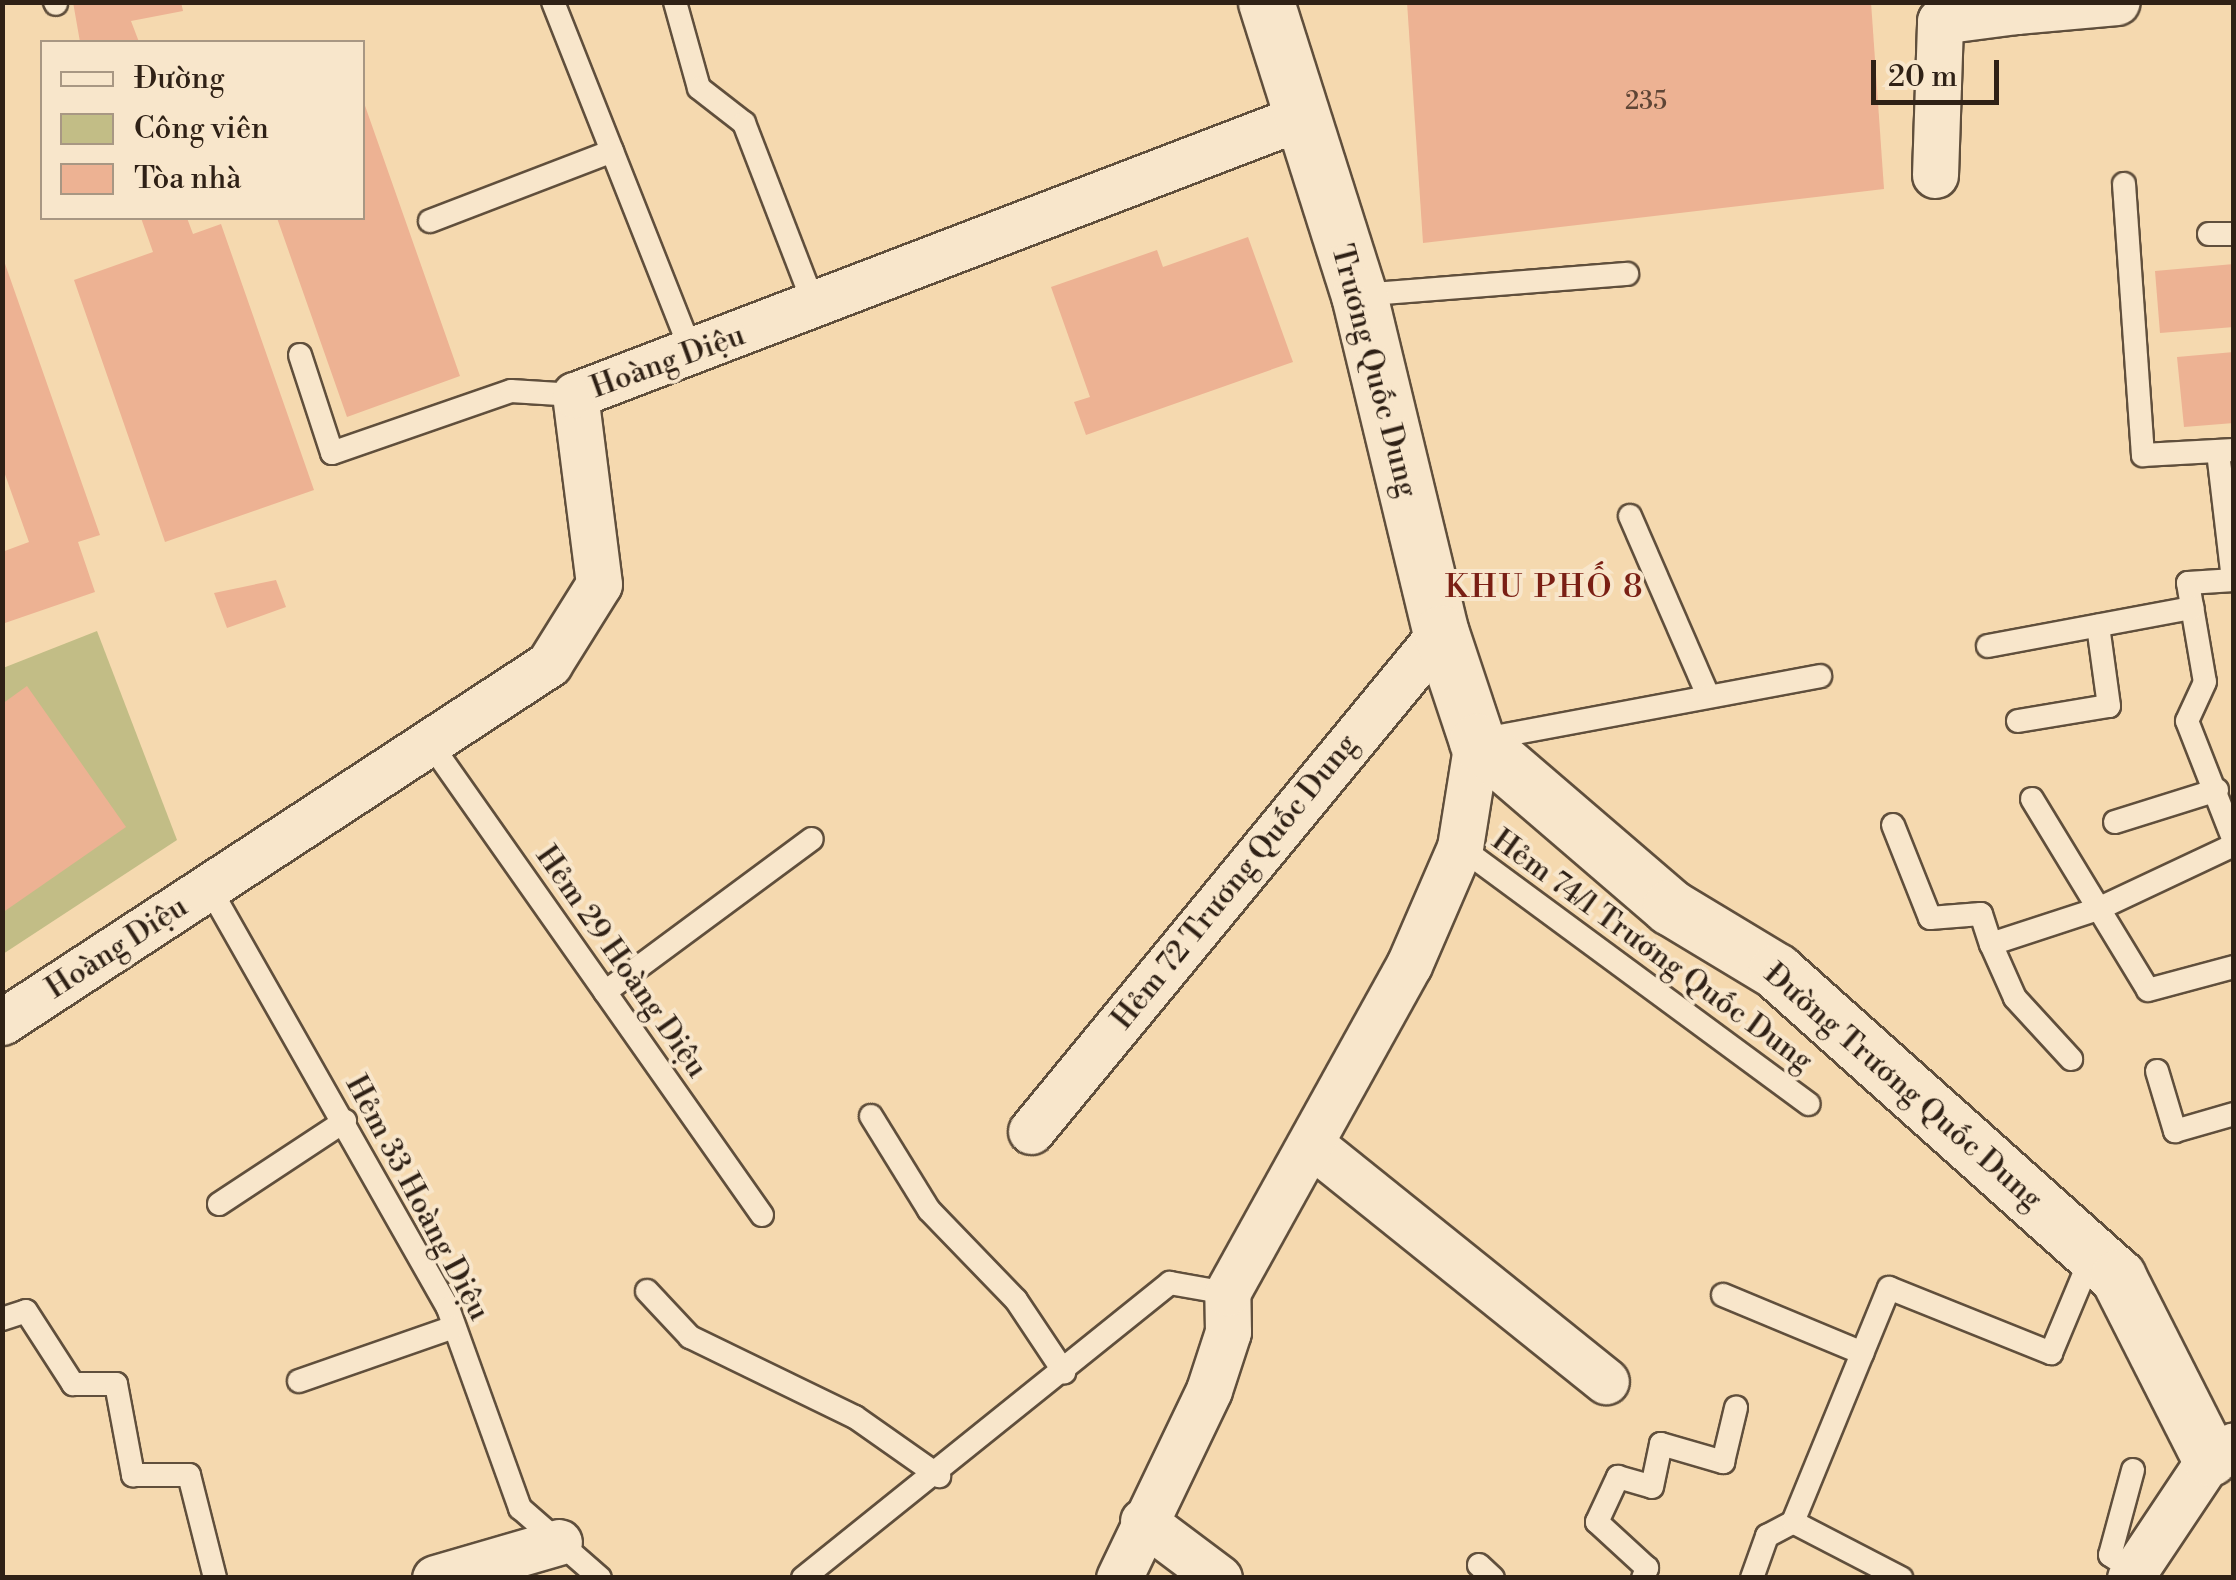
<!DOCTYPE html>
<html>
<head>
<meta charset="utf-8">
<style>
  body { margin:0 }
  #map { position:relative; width:2236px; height:1580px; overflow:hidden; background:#f5d9af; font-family:"Libre Bodoni",serif }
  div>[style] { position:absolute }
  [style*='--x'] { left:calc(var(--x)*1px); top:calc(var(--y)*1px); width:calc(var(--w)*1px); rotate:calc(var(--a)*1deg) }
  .green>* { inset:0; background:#c2bd86 }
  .building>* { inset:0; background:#edb293 }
  .roads { filter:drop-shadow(2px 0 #604f3c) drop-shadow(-2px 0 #604f3c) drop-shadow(0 2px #604f3c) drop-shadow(0 -2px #604f3c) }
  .service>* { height:22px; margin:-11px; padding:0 11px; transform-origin:11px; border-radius:11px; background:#f8e6cb }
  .minor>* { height:45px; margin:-22.5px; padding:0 22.5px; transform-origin:22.5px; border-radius:22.5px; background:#f8e6cb }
  .tertiary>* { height:55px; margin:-27.5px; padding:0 27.5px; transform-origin:27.5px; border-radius:27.5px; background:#f8e6cb }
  span { translate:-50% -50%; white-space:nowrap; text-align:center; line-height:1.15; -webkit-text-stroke:8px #f8e6cb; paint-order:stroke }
  .number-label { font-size:25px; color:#5e4535 }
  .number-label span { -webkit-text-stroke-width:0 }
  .street-label { font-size:30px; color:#2f2116 }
  .neighbourhood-label { font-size:32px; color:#7a1f14; letter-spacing:2.5px }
  .frame { position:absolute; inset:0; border:5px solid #2f2116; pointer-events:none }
  .legend { position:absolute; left:40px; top:40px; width:325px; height:180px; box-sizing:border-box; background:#f8e6cb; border:2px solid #a89783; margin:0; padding:12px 18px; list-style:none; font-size:30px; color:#2f2116 }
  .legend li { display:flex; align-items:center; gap:20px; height:50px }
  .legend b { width:50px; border:2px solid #a89783 }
  .scale { position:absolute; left:1871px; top:60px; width:128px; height:45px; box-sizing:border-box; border:5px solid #2f2116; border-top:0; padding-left:12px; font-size:30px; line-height:35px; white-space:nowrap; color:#2f2116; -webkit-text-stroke:8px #f8e6cb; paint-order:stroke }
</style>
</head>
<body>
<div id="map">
  <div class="green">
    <div style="clip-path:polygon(97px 631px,177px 840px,3px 954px,3px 668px)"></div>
  </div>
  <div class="building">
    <div style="clip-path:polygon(73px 2px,181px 2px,183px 11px,131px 21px,139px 42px,80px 42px)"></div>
    <div style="clip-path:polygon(1407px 2px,1871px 2px,1884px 189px,1423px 243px)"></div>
    <div style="clip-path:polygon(363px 100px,460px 376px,347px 417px,277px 218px,362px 218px)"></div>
    <div style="clip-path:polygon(141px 218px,187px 218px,193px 234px,221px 224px,314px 490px,165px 542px,74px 280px,153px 252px)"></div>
    <div style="clip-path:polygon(1248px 237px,1293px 362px,1086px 435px,1074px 402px,1090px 397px,1051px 287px,1157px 250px,1163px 267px)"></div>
    <div style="clip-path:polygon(3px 258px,100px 535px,78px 542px,95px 592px,2px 624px,2px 552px,29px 542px,2px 466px)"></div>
    <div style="clip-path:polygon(2234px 264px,2234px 327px,2160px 333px,2155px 271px)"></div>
    <div style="clip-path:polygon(2234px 352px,2234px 423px,2184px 427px,2177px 357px)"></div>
    <div style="clip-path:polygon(276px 580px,286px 607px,227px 628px,214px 593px)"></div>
    <div style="clip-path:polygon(27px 686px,126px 827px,2px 913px,2px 704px)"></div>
  </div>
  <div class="roads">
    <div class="service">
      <div style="--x:55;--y:2;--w:2;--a:63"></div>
      <div style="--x:553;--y:2;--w:380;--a:68.4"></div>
      <div style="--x:675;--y:2;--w:89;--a:74.4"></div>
      <div style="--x:699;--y:88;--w:57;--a:37.9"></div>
      <div style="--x:744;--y:123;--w:197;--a:68.9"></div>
      <div style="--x:2124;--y:184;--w:272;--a:86"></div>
      <div style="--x:2143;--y:455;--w:91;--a:-3.1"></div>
      <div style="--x:430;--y:221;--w:195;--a:-21"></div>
      <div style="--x:2209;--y:234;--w:25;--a:0"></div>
      <div style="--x:1359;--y:295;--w:269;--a:-4.5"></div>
      <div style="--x:300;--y:355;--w:103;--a:71.9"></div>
      <div style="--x:332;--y:453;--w:189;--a:-19.1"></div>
      <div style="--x:511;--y:391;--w:64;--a:3.6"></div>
      <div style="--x:2218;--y:452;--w:129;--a:83.3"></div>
      <div style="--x:1630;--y:516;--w:195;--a:66.5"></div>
      <div style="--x:2234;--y:580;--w:46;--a:176.3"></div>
      <div style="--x:2188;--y:583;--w:100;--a:80.3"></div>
      <div style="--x:2205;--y:682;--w:43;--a:114.8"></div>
      <div style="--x:2187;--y:721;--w:129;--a:68.6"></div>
      <div style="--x:1988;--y:646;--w:208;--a:-10.6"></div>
      <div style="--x:2018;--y:721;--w:92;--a:-9.4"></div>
      <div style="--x:2109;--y:706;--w:81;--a:-97.8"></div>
      <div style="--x:1484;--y:739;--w:342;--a:-10.6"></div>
      <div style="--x:430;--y:743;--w:577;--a:54.88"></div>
      <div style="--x:2032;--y:799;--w:223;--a:58.7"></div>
      <div style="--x:2148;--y:990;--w:89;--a:-15"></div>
      <div style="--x:2115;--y:822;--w:107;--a:-17.4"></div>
      <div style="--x:1893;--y:825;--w:100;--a:68.3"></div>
      <div style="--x:1930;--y:918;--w:51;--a:-4.5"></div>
      <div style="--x:1981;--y:914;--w:32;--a:72"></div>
      <div style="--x:1991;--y:944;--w:113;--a:-18.1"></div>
      <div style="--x:2098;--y:909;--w:150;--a:-25.2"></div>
      <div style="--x:1460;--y:847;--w:433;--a:36.4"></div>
      <div style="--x:210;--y:889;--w:482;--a:60.4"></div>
      <div style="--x:448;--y:1308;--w:213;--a:70.2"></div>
      <div style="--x:520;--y:1508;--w:106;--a:41.2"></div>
      <div style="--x:1991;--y:944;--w:59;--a:66"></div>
      <div style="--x:2015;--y:998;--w:83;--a:47.4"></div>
      <div style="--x:605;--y:992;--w:257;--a:-36.5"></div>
      <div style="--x:2157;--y:1071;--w:63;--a:73.3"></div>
      <div style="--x:2175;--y:1131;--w:61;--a:-16.1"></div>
      <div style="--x:871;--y:1116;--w:110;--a:58.3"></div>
      <div style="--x:929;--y:1210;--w:125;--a:46"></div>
      <div style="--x:1016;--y:1300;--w:87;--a:56.3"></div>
      <div style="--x:219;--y:1204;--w:151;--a:-33.4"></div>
      <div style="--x:647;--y:1291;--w:63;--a:46.9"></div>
      <div style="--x:690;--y:1337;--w:183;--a:25.9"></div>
      <div style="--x:855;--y:1417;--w:103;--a:35.1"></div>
      <div style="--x:1723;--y:1295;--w:151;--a:22.6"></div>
      <div style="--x:2;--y:1319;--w:25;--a:-18"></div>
      <div style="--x:26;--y:1311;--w:87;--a:57.2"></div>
      <div style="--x:73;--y:1384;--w:43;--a:0"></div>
      <div style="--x:116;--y:1384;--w:93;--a:79.4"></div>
      <div style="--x:133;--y:1475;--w:56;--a:0"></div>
      <div style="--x:189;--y:1475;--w:106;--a:75.8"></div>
      <div style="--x:299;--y:1381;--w:164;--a:-19.2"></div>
      <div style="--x:2133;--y:1470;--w:88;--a:105.1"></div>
      <div style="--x:2110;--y:1555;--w:30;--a:33"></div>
      <div style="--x:1793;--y:1522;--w:122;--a:27.4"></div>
      <div style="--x:1479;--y:1565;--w:19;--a:43"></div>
      <div style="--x:803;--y:1578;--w:471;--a:-38.8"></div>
      <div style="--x:1170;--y:1283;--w:58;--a:10"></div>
      <div style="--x:1643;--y:1578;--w:11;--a:-68"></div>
      <div style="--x:1647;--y:1568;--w:68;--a:-137.4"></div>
      <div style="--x:1597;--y:1522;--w:50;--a:-65"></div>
      <div style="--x:1618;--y:1477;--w:35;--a:16"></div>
      <div style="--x:1652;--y:1487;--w:44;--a:-78.2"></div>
      <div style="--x:1661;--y:1444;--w:65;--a:16.2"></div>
      <div style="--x:1723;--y:1462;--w:56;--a:-76.5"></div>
      <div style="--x:1752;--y:1578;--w:45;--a:-70.3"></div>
      <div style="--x:1767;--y:1536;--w:30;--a:-28"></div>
      <div style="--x:1793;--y:1522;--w:253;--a:-67.7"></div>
      <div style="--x:1889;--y:1288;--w:175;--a:21.9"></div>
      <div style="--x:2051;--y:1353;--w:106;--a:-67.3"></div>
    </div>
    <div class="minor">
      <div style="--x:2016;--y:11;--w:101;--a:-5.1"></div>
      <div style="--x:1935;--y:175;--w:154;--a:-88.1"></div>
      <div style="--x:1940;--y:21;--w:77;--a:-7.5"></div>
      <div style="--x:2016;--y:11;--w:9;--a:-77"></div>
      <div style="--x:2;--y:1022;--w:654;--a:-33.2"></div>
      <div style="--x:549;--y:664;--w:94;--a:-58"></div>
      <div style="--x:599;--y:584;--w:191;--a:-97.2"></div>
      <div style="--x:575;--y:395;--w:775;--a:-20.94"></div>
      <div style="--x:1031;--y:1131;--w:645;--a:-50.54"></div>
      <div style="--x:1312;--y:1145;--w:377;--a:38.8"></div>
      <div style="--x:1143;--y:1521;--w:95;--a:36.9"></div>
      <div style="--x:435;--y:1578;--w:129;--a:-16.2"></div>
      <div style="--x:1119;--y:1578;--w:208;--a:-64.4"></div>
      <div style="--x:1209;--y:1390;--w:61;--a:-71.9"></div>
      <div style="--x:1228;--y:1332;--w:39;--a:-91"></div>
      <div style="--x:1227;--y:1293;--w:375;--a:-61"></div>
      <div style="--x:1409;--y:965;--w:129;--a:-66.6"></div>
      <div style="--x:1460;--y:847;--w:107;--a:-80.9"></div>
      <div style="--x:2130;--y:1578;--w:144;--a:-56.3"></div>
      <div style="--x:2210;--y:1458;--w:27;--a:-28"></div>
    </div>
    <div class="tertiary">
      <div style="--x:1266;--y:2;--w:307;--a:72.4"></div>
      <div style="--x:1359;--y:295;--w:348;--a:76.4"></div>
      <div style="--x:1441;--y:633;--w:114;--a:71.6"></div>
      <div style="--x:1477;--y:741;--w:255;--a:40.7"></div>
      <div style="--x:1670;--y:907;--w:124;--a:31.1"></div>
      <div style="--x:1776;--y:971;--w:459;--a:41.8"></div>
      <div style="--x:2118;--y:1277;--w:203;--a:63.1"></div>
    </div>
  </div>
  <div class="number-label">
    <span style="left:1646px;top:102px">235</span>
  </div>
  <div class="street-label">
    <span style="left:668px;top:362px;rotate:-20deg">Hoàng Diệu</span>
    <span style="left:1374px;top:371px;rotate:75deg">Trương Quốc Dung</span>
    <span style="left:1235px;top:882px;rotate:-51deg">Hẻm 72 Trương Quốc Dung</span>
    <span style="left:117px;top:948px;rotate:-33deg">Hoàng Diệu</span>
    <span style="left:1652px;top:951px;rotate:36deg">Hẻm 74/1 Trương Quốc Dung</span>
    <span style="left:621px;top:962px;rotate:55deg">Hẻm 29 Hoàng Diệu</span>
    <span style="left:1903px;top:1087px;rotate:41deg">Đường Trương Quốc Dung</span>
    <span style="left:417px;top:1198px;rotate:62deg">Hẻm 33 Hoàng Diệu</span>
  </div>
  <div class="neighbourhood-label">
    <span style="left:1545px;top:587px">KHU PHỐ 8</span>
  </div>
  <div class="frame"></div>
  <ul class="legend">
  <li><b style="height:12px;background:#f8e6cb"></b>Đường</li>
  <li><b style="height:28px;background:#c2bd86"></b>Công viên</li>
  <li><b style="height:28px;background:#edb293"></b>Tòa nhà</li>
  </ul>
  <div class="scale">20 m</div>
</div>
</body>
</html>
